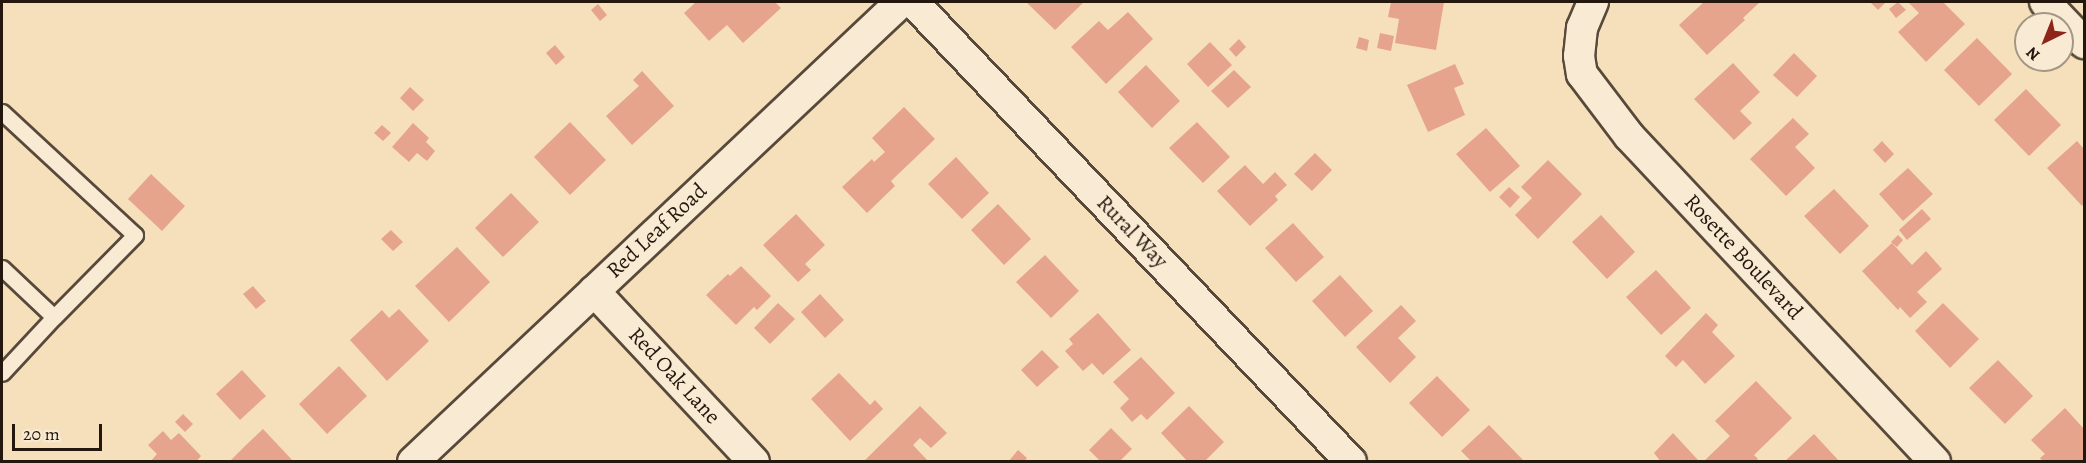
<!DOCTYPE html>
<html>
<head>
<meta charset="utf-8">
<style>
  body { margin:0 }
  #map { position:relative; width:2086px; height:463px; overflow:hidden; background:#f6e0bc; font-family:Alegreya,serif }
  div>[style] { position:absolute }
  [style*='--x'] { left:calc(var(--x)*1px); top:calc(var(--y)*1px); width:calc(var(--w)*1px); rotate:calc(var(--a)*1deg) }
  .building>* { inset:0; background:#e6a48c }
  .roads { filter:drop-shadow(2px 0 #58493a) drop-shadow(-2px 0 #58493a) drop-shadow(0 2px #58493a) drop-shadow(0 -2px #58493a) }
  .service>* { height:15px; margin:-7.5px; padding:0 7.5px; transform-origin:7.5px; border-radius:7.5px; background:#f9ebd3 }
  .minor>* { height:30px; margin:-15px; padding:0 15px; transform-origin:15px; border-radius:15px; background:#f9ebd3 }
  span { translate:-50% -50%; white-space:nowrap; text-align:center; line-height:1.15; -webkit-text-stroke:5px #f9ebd3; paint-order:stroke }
  .street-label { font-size:22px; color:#24170e }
  .frame { position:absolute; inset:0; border:3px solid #24170e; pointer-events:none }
  .north { position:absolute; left:2014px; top:12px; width:60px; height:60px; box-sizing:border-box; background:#f9ebd3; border:2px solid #a49684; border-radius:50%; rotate:223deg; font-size:16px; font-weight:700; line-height:24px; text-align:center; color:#24170e }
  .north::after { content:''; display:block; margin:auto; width:21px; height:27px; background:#8f2418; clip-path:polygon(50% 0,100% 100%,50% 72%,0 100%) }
  .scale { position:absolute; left:12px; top:424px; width:90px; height:27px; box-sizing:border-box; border:3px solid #24170e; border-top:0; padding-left:8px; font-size:18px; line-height:21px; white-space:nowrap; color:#24170e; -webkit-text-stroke:4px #f9ebd3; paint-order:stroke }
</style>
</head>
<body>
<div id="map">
  <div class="building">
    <div style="clip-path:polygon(696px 2px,775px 2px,781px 8px,743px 43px,727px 25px,709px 41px,684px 13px)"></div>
    <div style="clip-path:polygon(1026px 2px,1084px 2px,1055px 30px)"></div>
    <div style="clip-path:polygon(1391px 2px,1444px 2px,1436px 50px,1395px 43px,1399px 19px,1388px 17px)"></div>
    <div style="clip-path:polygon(1704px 2px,1760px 2px,1743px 18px,1745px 20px,1707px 55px,1679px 25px)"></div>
    <div style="clip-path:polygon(1870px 2px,1886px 2px,1878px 10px)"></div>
    <div style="clip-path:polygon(1898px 2px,1906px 10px,1896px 18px,1889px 9px)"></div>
    <div style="clip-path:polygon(1908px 2px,1943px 2px,1965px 24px,1926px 62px,1898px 32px,1919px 13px)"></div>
    <div style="clip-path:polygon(598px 4px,607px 15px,600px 21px,591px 10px)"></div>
    <div style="clip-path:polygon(1128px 12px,1153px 39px,1106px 84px,1071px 47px,1099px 21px,1108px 30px)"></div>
    <div style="clip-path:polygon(1380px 33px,1394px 36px,1391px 51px,1377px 48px)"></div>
    <div style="clip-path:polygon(1359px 37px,1369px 40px,1367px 51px,1356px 48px)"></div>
    <div style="clip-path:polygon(1977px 38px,2012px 74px,1979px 106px,1944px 70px)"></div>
    <div style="clip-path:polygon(1239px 39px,1246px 47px,1236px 57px,1229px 49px)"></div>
    <div style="clip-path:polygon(1210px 42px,1232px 65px,1208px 87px,1187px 64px)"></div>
    <div style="clip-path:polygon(555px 45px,565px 57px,556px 65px,546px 53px)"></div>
    <div style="clip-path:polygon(1794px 53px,1817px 76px,1797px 97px,1773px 75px)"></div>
    <div style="clip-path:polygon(1733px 63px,1760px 92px,1740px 111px,1752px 123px,1734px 140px,1694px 99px)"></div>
    <div style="clip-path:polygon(1455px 64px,1464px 84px,1454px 88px,1465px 115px,1428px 132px,1407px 85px)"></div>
    <div style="clip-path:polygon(1146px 65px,1180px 101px,1152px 128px,1118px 92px)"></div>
    <div style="clip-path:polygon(1234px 70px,1251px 87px,1228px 108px,1211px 91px)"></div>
    <div style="clip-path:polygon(642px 71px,674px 106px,632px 145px,606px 116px,639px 86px,633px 80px)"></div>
    <div style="clip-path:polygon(410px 87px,424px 100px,413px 111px,400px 98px)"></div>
    <div style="clip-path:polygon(2026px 89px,2061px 125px,2029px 156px,1994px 120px)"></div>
    <div style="clip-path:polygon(904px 107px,935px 139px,891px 181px,895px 186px,867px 213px,842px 187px,872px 159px,874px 162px,885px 152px,872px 138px)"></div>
    <div style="clip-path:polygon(1793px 118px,1809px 134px,1795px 147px,1815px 168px,1786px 196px,1750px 159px)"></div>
    <div style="clip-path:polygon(570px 122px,606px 160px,570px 195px,534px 157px)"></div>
    <div style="clip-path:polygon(1197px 122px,1230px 157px,1203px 183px,1169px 148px)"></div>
    <div style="clip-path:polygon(413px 123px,429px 138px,426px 142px,435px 151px,427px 161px,417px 153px,409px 162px,392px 147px)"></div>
    <div style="clip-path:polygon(382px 125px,391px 133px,383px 141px,374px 133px)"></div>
    <div style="clip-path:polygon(1486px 128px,1520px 166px,1490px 192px,1456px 154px)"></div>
    <div style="clip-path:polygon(1882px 141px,1894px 154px,1885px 163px,1873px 150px)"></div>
    <div style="clip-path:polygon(2077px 141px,2084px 149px,2084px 203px,2082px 206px,2047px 168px)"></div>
    <div style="clip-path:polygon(1315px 153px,1332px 170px,1312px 191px,1294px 174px)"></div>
    <div style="clip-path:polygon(956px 157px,989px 193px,962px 219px,928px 184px)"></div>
    <div style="clip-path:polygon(1548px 160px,1582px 194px,1538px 239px,1515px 215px,1532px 198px,1521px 187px)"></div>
    <div style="clip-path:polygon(1245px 165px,1263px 184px,1275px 172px,1287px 185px,1275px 196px,1278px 200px,1250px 226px,1217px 191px)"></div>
    <div style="clip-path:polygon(1908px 168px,1933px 194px,1903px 221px,1879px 194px)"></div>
    <div style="clip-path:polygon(151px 174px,185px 206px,162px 231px,128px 199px)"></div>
    <div style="clip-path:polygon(1509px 187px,1520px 197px,1510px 208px,1499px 197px)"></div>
    <div style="clip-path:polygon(1834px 189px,1869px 226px,1840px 254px,1804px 216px)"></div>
    <div style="clip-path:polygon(511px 193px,539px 222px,503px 257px,475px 228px)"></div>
    <div style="clip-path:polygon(998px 204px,1031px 239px,1004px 265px,971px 230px)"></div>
    <div style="clip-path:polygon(1922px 209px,1931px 219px,1907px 240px,1899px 230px)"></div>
    <div style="clip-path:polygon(796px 214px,825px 245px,805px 264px,811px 270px,798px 282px,763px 245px)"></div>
    <div style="clip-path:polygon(1601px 215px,1635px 252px,1607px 279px,1572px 242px)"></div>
    <div style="clip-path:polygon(1293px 223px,1324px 257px,1296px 282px,1265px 248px)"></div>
    <div style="clip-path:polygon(391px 230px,403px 242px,393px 251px,381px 239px)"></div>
    <div style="clip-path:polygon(1898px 235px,1903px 240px,1897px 247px,1891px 242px)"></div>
    <div style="clip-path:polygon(1892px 243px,1912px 265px,1926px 251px,1942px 269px,1917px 292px,1927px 302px,1910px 318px,1900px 307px,1898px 310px,1862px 271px)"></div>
    <div style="clip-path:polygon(457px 247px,490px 282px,449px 322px,415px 286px)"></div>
    <div style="clip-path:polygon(1045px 255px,1079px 291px,1051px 318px,1016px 282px)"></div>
    <div style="clip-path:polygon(741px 266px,771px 296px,757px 310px,754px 307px,736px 325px,706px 295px,728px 274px,730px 276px)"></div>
    <div style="clip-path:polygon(1656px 270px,1691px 308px,1661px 335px,1626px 297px)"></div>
    <div style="clip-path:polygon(1340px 275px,1373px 311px,1345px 337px,1312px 301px)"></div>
    <div style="clip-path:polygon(253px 286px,266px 301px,256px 309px,243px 294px)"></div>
    <div style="clip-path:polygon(820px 294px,844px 320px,825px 338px,801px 312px)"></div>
    <div style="clip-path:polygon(778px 303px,795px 319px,770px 344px,754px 328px)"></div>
    <div style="clip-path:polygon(1943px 303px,1979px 339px,1950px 368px,1915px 331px)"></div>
    <div style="clip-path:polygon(1401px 305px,1416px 321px,1398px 338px,1416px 357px,1390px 383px,1356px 347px)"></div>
    <div style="clip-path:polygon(399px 309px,429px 341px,387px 381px,350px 340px,382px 310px,389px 318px)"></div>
    <div style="clip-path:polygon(1098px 313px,1131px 350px,1103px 375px,1092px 363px,1083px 371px,1065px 351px,1073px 344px,1069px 339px)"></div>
    <div style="clip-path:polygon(1706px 313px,1718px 325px,1712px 332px,1735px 356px,1705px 384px,1683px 360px,1676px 367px,1665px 356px)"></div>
    <div style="clip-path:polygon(1042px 350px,1059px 367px,1037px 387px,1021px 370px)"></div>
    <div style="clip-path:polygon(1141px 357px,1175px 393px,1147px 420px,1141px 414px,1132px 422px,1120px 408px,1129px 399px,1113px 382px)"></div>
    <div style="clip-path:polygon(1998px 360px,2033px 396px,2005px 424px,1969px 388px)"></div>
    <div style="clip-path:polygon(339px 366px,367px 396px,327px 434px,299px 404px)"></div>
    <div style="clip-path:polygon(242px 370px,266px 396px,240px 420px,216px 394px)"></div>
    <div style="clip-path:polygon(839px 373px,870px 405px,875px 400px,883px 409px,850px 441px,811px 399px)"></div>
    <div style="clip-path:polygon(1437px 376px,1470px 410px,1442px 437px,1409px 403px)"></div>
    <div style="clip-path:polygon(1756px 381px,1792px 418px,1754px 455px,1758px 459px,1756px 462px,1703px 462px,1730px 436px,1715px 421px)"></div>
    <div style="clip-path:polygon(920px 406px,947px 433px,931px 448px,920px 438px,913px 445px,929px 462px,863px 462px)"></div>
    <div style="clip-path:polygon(1189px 406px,1224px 442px,1204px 462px,1188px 462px,1161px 433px)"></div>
    <div style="clip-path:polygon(2065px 408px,2084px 429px,2084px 462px,2043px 462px,2040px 458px,2045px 454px,2031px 440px)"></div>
    <div style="clip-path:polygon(183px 414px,193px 424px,185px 432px,175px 422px)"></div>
    <div style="clip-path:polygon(1489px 425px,1523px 460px,1521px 462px,1472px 462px,1461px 451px)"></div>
    <div style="clip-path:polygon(1111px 428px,1132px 449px,1119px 462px,1101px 462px,1089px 450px)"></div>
    <div style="clip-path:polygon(263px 429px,294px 462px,229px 462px,245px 446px)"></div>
    <div style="clip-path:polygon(163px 431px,171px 440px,179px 433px,201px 456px,196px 462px,150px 462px,157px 454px,148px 445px)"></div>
    <div style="clip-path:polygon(1673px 433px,1698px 460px,1697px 462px,1661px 462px,1654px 453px)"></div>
    <div style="clip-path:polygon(1814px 434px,1840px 462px,1784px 462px)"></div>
    <div style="clip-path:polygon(1018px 450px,1027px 458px,1024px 462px,1008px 462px)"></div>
  </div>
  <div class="roads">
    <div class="service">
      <div style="--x:2;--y:112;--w:181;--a:42.8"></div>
      <div style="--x:135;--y:235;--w:115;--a:134.6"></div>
      <div style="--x:2;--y:268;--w:71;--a:43.3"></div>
      <div style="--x:54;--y:317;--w:76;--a:132.9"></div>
    </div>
    <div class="minor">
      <div style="--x:913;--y:2;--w:635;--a:46.4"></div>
      <div style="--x:1593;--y:2;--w:28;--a:113"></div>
      <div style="--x:1582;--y:28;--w:28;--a:96"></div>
      <div style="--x:1579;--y:56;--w:18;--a:81"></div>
      <div style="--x:1582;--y:74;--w:78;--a:52.8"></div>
      <div style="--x:1629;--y:136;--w:447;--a:46.8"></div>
      <div style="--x:2045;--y:2;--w:57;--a:46.4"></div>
      <div style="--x:594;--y:291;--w:234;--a:46.9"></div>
      <div style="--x:413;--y:462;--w:671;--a:-43.31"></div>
    </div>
  </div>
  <div class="street-label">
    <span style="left:657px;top:231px;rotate:-43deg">Red Leaf Road</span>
    <span style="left:1132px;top:232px;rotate:46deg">Rural Way</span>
    <span style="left:1743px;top:257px;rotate:47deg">Rosette Boulevard</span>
    <span style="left:674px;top:376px;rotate:47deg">Red Oak Lane</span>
  </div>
  <div class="frame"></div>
  <div class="north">N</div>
  <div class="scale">20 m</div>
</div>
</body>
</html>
